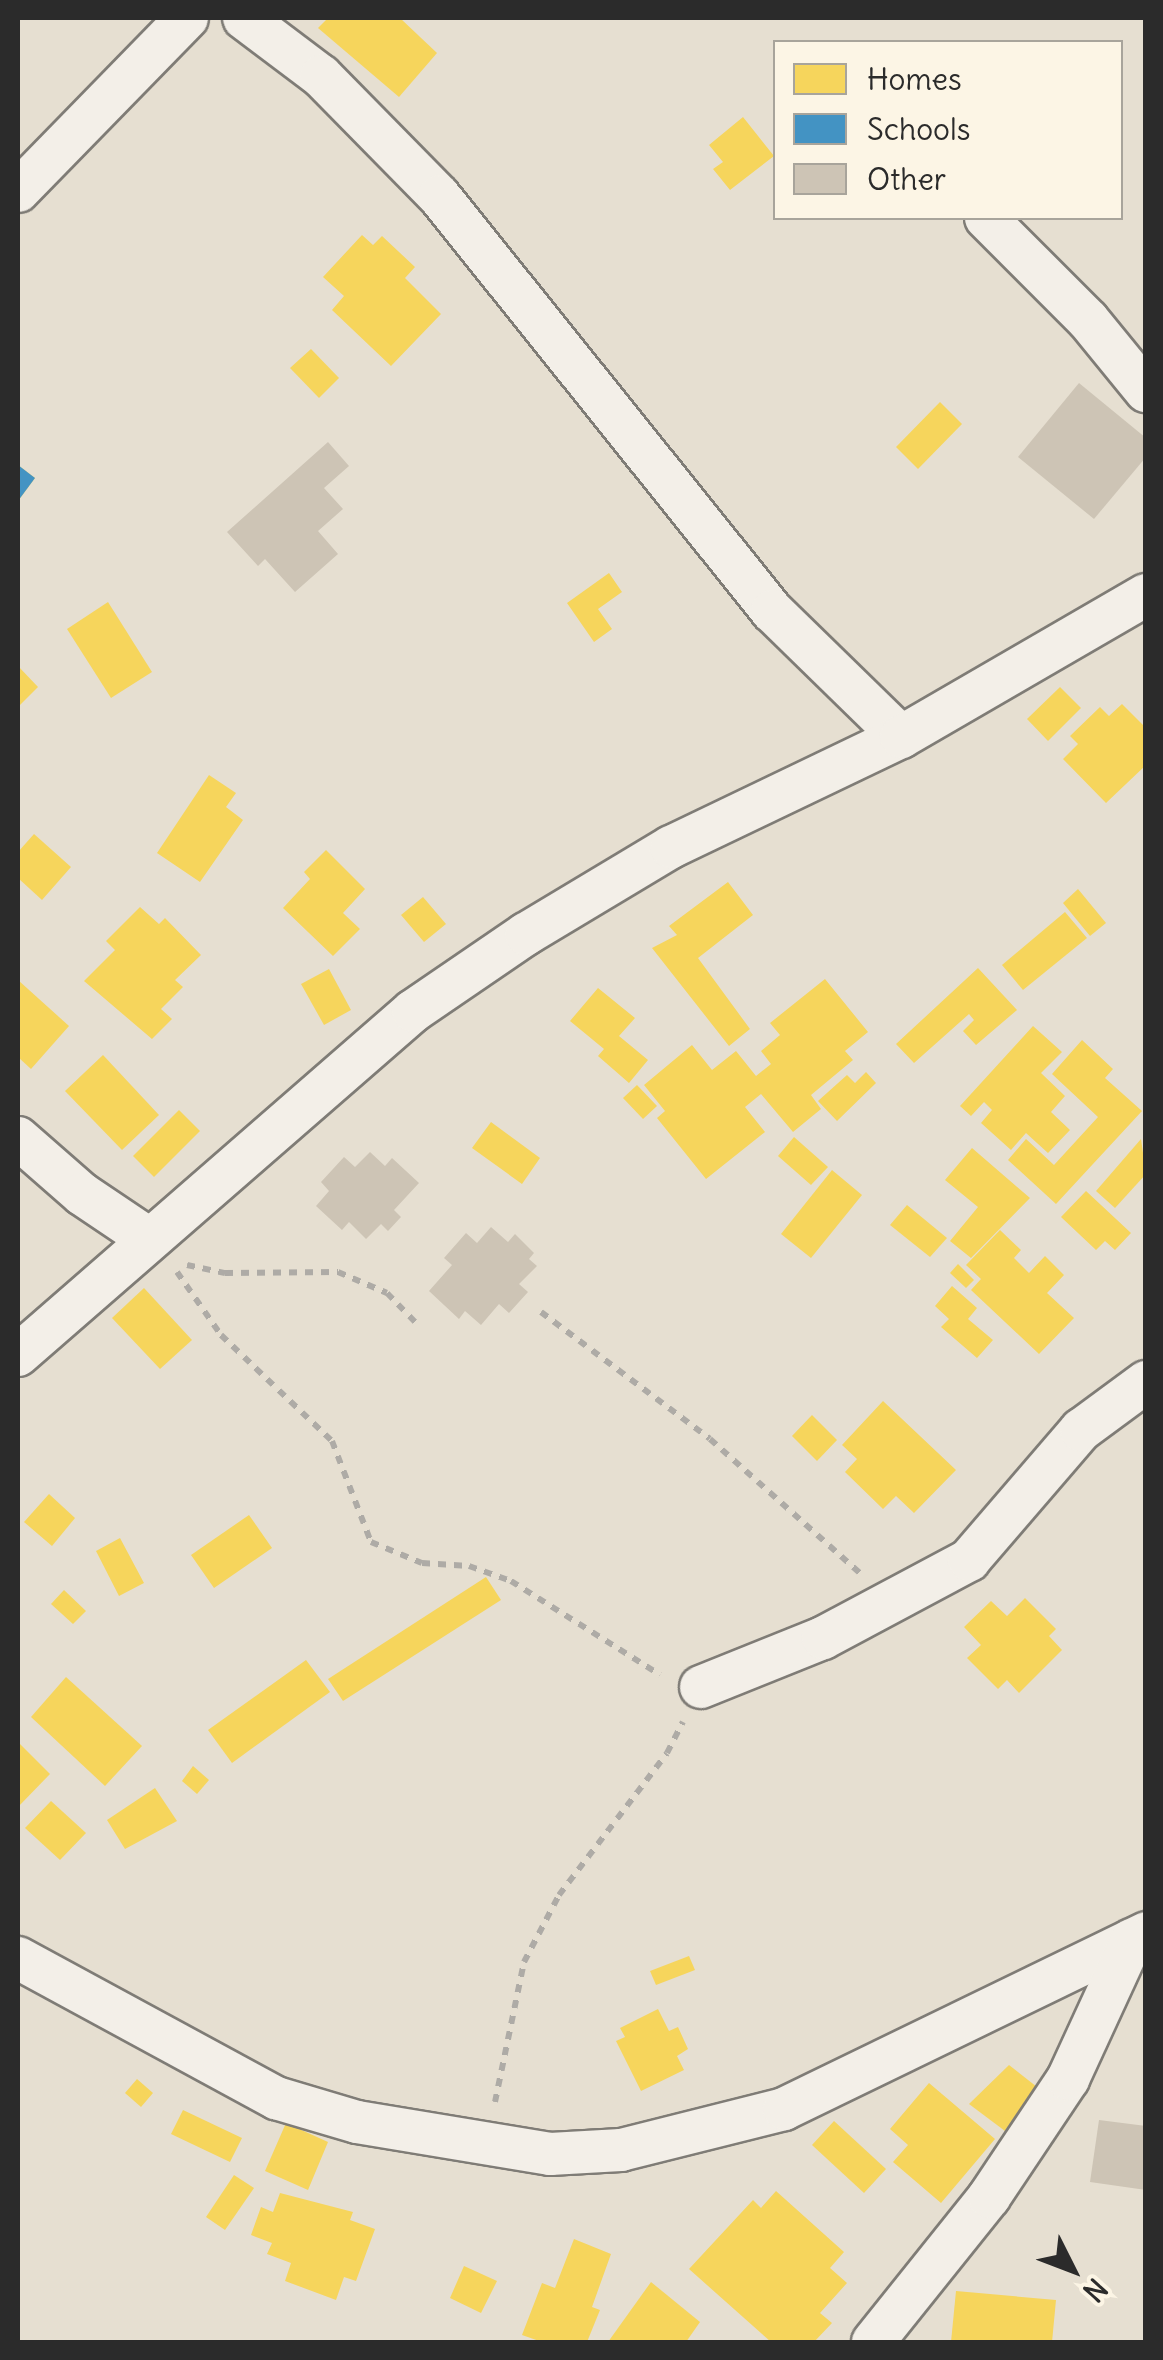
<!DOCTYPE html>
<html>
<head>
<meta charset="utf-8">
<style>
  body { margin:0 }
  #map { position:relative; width:1163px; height:2360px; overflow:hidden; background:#e6dfd1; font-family:Delius,sans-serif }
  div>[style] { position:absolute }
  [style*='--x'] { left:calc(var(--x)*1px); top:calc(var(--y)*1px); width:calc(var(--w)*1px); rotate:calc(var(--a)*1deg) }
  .homes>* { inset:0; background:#f6d55c }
  .schools>* { inset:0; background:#4393c3 }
  .building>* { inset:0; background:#cdc4b5 }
  .path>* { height:6px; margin-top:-3px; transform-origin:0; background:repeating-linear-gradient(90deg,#aeaba6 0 8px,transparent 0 16px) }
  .roads { filter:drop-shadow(2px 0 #7f7c76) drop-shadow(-2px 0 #7f7c76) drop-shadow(0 2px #7f7c76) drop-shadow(0 -2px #7f7c76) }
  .minor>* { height:42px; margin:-21px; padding:0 21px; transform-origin:21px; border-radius:21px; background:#f3efe8 }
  span { translate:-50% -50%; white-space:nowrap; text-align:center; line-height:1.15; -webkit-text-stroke:10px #fcf5e5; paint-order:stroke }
  .frame { position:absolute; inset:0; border:20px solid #2b2b2b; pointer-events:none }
  .legend { position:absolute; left:773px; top:40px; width:350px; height:180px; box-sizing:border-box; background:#fcf5e5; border:2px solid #a8a49b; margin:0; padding:12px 18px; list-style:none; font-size:30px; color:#2b2b2b }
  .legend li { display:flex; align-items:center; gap:20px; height:50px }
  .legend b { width:50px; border:2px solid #a8a49b }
  .north { position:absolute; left:1023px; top:2220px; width:100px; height:100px; -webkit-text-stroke:8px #fcf5e5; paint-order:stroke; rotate:132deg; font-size:28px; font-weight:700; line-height:40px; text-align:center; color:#2b2b2b }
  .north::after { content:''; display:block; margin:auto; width:35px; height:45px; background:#2b2b2b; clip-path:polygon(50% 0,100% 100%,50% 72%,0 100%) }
</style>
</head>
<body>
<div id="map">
  <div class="homes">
    <div style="clip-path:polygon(328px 18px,400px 18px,437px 53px,399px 97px,318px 28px)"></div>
    <div style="clip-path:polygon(743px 117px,774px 156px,730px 190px,713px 169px,723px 162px,709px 145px)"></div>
    <div style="clip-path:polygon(362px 235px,373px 245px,382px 236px,415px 267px,405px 278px,441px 314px,391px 366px,332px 310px,344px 296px,323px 277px)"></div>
    <div style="clip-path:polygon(311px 349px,339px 378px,319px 398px,290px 368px)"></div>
    <div style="clip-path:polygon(940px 402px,962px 424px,918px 469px,896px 447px)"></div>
    <div style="clip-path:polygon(18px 465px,35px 478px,18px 501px)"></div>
    <div style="clip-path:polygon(609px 573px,622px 592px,598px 609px,612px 629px,594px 642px,567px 603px)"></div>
    <div style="clip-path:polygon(108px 602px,152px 672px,111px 698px,67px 629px)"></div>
    <div style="clip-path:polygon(18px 666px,38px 687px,20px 705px,18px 702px)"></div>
    <div style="clip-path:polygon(1060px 687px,1081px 708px,1048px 741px,1027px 719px)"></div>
    <div style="clip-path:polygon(1122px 704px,1146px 728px,1146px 765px,1106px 803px,1063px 759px,1078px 744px,1070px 736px,1100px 707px,1109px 716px)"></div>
    <div style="clip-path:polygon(209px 775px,236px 793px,226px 807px,243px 820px,200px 882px,157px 853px)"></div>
    <div style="clip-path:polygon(34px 834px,71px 867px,42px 900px,18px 878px,18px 852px)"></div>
    <div style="clip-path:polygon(326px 850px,365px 889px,343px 913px,360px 929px,333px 956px,283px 908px,310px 879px,304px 872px)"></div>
    <div style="clip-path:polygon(728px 882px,753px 915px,698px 958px,750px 1029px,729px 1046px,652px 948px,677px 935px,669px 926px)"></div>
    <div style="clip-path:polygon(1078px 889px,1106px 923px,1090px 936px,1063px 903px)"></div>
    <div style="clip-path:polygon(423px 897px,446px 924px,424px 942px,401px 915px)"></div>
    <div style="clip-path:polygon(140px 907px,159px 924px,165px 918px,201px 955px,175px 980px,183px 987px,161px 1009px,172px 1019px,152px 1039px,84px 981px,115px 950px,106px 941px)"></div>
    <div style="clip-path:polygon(1065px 912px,1087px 938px,1023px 990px,1002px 965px)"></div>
    <div style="clip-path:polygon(978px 968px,1017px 1010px,976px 1045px,963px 1031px,974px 1020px,969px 1014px,914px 1063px,896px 1044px)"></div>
    <div style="clip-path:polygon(329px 969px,351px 1010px,324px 1025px,301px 984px)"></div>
    <div style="clip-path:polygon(825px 979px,868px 1032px,845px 1051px,853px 1060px,811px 1095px,821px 1109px,793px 1132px,761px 1094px,745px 1107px,765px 1132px,706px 1179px,657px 1118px,665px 1111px,644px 1085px,692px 1045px,712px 1070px,736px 1051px,756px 1076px,771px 1064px,761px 1051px,780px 1035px,770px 1023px)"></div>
    <div style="clip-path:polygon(18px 980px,69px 1026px,31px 1069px,18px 1057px)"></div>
    <div style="clip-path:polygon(598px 988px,635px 1018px,619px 1036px,648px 1060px,629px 1083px,598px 1056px,604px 1049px,570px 1021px)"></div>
    <div style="clip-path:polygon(1033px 1026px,1062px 1052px,1041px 1073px,1065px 1096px,1051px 1112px,1070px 1130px,1048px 1153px,1026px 1133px,1011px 1150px,981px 1123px,992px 1110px,984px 1102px,971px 1116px,960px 1106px)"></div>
    <div style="clip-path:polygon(1082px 1040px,1113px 1069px,1105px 1078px,1142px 1111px,1056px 1204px,1008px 1160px,1026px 1139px,1054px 1165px,1098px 1117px,1052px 1074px)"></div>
    <div style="clip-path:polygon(103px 1055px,159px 1115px,122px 1150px,65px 1091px)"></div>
    <div style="clip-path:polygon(866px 1072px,876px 1083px,837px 1121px,818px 1101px,847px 1075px,855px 1083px)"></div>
    <div style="clip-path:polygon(637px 1085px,657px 1106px,643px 1119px,623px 1098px)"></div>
    <div style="clip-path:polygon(179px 1110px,200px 1131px,154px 1177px,133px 1156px)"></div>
    <div style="clip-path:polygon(491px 1122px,540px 1158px,522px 1184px,472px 1148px)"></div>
    <div style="clip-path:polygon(794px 1137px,828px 1167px,811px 1185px,778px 1156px)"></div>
    <div style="clip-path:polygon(1141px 1139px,1146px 1174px,1115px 1208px,1096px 1191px)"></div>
    <div style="clip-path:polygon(972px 1148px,1030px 1198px,971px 1258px,950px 1241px,978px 1207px,945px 1180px)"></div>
    <div style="clip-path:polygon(832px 1170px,862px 1195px,811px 1258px,781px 1234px)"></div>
    <div style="clip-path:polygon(1086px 1191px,1131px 1233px,1115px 1250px,1105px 1241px,1096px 1250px,1061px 1217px)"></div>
    <div style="clip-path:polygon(907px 1205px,947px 1238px,930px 1257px,890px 1225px)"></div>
    <div style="clip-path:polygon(1000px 1230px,1021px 1250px,1014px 1258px,1029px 1273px,1045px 1256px,1064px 1275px,1047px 1293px,1074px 1318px,1039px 1354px,971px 1290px,981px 1279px,966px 1265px)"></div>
    <div style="clip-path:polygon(958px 1264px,974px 1280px,966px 1288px,950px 1273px)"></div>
    <div style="clip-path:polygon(952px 1286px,977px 1308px,968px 1319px,993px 1340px,977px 1358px,941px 1327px,949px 1319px,935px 1306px)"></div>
    <div style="clip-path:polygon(144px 1288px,192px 1340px,160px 1369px,112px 1318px)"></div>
    <div style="clip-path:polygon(883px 1401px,956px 1470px,914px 1513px,896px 1496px,883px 1509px,845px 1472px,857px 1459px,842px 1445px)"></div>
    <div style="clip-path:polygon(812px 1415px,837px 1440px,817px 1461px,792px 1436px)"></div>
    <div style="clip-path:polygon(49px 1494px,75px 1518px,52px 1546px,24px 1522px)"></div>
    <div style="clip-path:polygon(249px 1515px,272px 1548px,214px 1588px,191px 1555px)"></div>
    <div style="clip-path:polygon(120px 1538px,144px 1583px,119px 1596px,96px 1551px)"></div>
    <div style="clip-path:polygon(486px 1577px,501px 1600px,343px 1701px,328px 1679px)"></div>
    <div style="clip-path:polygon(64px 1590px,86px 1611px,73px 1624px,51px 1604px)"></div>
    <div style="clip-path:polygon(1025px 1598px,1056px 1629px,1049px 1636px,1062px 1650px,1019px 1693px,1007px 1680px,998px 1689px,967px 1658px,981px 1645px,964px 1627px,991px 1601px,1007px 1616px)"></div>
    <div style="clip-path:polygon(306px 1660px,330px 1692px,232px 1763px,208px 1730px)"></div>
    <div style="clip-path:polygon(66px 1677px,142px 1746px,105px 1786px,31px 1717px)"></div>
    <div style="clip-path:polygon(18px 1742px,50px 1774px,18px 1807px)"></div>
    <div style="clip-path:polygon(193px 1766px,209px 1780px,197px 1794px,182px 1781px)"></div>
    <div style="clip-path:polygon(155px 1788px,177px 1821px,125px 1849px,107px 1820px)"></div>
    <div style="clip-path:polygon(51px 1801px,86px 1833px,60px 1860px,25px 1828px)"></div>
    <div style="clip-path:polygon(689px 1956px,695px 1970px,656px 1985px,650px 1971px)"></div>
    <div style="clip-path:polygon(658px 2009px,669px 2031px,678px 2027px,688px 2049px,677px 2056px,684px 2070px,641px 2091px,616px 2041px,625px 2037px,620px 2028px)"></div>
    <div style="clip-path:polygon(1009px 2065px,1037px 2087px,1005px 2131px,969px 2104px)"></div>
    <div style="clip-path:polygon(137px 2079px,153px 2093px,141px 2107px,125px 2093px)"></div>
    <div style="clip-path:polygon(929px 2083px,995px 2139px,941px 2203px,893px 2162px,908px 2145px,890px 2129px)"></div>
    <div style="clip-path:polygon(183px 2110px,242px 2138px,230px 2162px,171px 2134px)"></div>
    <div style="clip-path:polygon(834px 2121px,886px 2169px,864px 2193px,812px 2145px)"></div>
    <div style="clip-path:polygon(286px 2123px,328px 2142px,308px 2190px,265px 2171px)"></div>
    <div style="clip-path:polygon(234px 2175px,254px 2188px,225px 2230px,206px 2217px)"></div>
    <div style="clip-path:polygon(776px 2191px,844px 2252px,830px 2268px,847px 2283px,820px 2313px,832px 2323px,814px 2342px,771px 2342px,689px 2269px,753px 2200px,761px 2208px)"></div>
    <div style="clip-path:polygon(280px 2193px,353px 2212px,350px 2220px,375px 2229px,356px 2281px,344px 2277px,336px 2300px,285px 2281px,291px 2263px,267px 2254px,272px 2243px,251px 2235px,261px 2207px,273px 2212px)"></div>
    <div style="clip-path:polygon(574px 2239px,611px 2254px,592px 2307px,600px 2310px,587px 2342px,542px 2342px,522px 2335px,542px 2283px,555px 2288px)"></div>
    <div style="clip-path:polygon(464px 2266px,497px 2281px,481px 2313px,450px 2298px)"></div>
    <div style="clip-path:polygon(651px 2282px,700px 2322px,686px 2342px,608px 2342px)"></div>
    <div style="clip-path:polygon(956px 2291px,1056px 2300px,1052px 2342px,951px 2342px)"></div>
  </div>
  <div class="schools">
    <div style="clip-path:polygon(18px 465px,35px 478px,18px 501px)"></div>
  </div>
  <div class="building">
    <div style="clip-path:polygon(1079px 383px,1146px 438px,1146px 457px,1094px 519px,1018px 457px)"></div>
    <div style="clip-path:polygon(328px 442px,349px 466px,324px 488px,343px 509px,318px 531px,338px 554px,295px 592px,265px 559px,258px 566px,227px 532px)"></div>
    <div style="clip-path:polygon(370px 1152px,385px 1166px,392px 1158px,419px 1183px,394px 1210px,401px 1217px,388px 1231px,381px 1224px,366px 1239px,349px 1222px,342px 1230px,316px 1206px,329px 1191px,321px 1182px,344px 1157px,355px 1167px)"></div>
    <div style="clip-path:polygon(491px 1227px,508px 1242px,515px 1234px,534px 1253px,529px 1259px,537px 1266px,519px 1284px,528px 1292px,509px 1313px,499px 1304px,481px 1325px,465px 1311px,459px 1319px,429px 1291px,452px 1265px,444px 1258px,466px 1233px,477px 1243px)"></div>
    <div style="clip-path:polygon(1099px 2120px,1146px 2126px,1146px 2190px,1090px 2182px)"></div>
  </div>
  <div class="path">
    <div style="--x:187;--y:1265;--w:39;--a:12"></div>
    <div style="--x:225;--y:1273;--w:113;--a:-0.5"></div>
    <div style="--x:338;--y:1272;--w:53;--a:23.2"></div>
    <div style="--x:387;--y:1293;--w:47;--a:45.9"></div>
    <div style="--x:177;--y:1272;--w:77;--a:55.1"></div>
    <div style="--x:221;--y:1335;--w:153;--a:43.7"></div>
    <div style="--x:332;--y:1441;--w:108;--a:68.9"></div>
    <div style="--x:371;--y:1542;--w:55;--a:22.4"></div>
    <div style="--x:422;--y:1563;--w:47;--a:3.7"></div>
    <div style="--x:469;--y:1566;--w:45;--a:19.7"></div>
    <div style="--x:511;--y:1581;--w:176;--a:32.2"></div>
    <div style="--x:541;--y:1312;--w:211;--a:36.9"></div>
    <div style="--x:710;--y:1439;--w:201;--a:41.8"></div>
    <div style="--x:495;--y:2102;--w:143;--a:-78.3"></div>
    <div style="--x:524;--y:1962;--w:76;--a:-62.4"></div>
    <div style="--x:559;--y:1895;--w:178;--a:-52.7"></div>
    <div style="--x:667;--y:1753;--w:35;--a:-63"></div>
  </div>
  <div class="roads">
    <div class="minor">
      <div style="--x:244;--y:18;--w:96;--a:37"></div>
      <div style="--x:321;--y:76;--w:168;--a:45.5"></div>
      <div style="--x:439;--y:196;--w:532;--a:51.26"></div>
      <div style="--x:772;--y:611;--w:180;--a:44.3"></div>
      <div style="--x:18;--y:191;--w:242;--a:-45.7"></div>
      <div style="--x:986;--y:218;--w:144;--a:45"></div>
      <div style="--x:1088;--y:320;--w:92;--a:50.8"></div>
      <div style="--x:18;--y:1138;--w:85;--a:41.2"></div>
      <div style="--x:82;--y:1194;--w:77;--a:33.9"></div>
      <div style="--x:18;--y:1355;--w:524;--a:-41.05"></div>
      <div style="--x:413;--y:1011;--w:137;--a:-34.3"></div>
      <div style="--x:526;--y:934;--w:169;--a:-31"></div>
      <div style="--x:671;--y:847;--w:255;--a:-25.6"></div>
      <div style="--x:901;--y:737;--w:283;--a:-30.1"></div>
      <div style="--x:701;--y:1687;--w:131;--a:-21.9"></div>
      <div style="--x:823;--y:1638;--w:166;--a:-28.1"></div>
      <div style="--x:969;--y:1560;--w:172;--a:-49.3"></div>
      <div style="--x:1081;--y:1430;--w:81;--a:-36.4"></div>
      <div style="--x:18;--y:1958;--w:294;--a:28.5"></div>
      <div style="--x:276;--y:2098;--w:84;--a:16.5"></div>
      <div style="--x:357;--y:2122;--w:196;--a:9.4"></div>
      <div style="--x:550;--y:2154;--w:71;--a:-3.2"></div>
      <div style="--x:621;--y:2150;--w:168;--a:-14.1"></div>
      <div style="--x:784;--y:2109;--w:403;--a:-25.9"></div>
      <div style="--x:873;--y:2342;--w:186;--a:-51.3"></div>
      <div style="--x:989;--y:2197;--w:142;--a:-56.2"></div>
      <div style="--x:1068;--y:2079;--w:153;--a:-65.3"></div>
    </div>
  </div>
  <div class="frame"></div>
  <ul class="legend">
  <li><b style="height:28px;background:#f6d55c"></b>Homes</li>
  <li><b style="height:28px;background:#4393c3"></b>Schools</li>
  <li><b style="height:28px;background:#cdc4b5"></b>Other</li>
  </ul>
  <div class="north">N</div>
</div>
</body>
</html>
